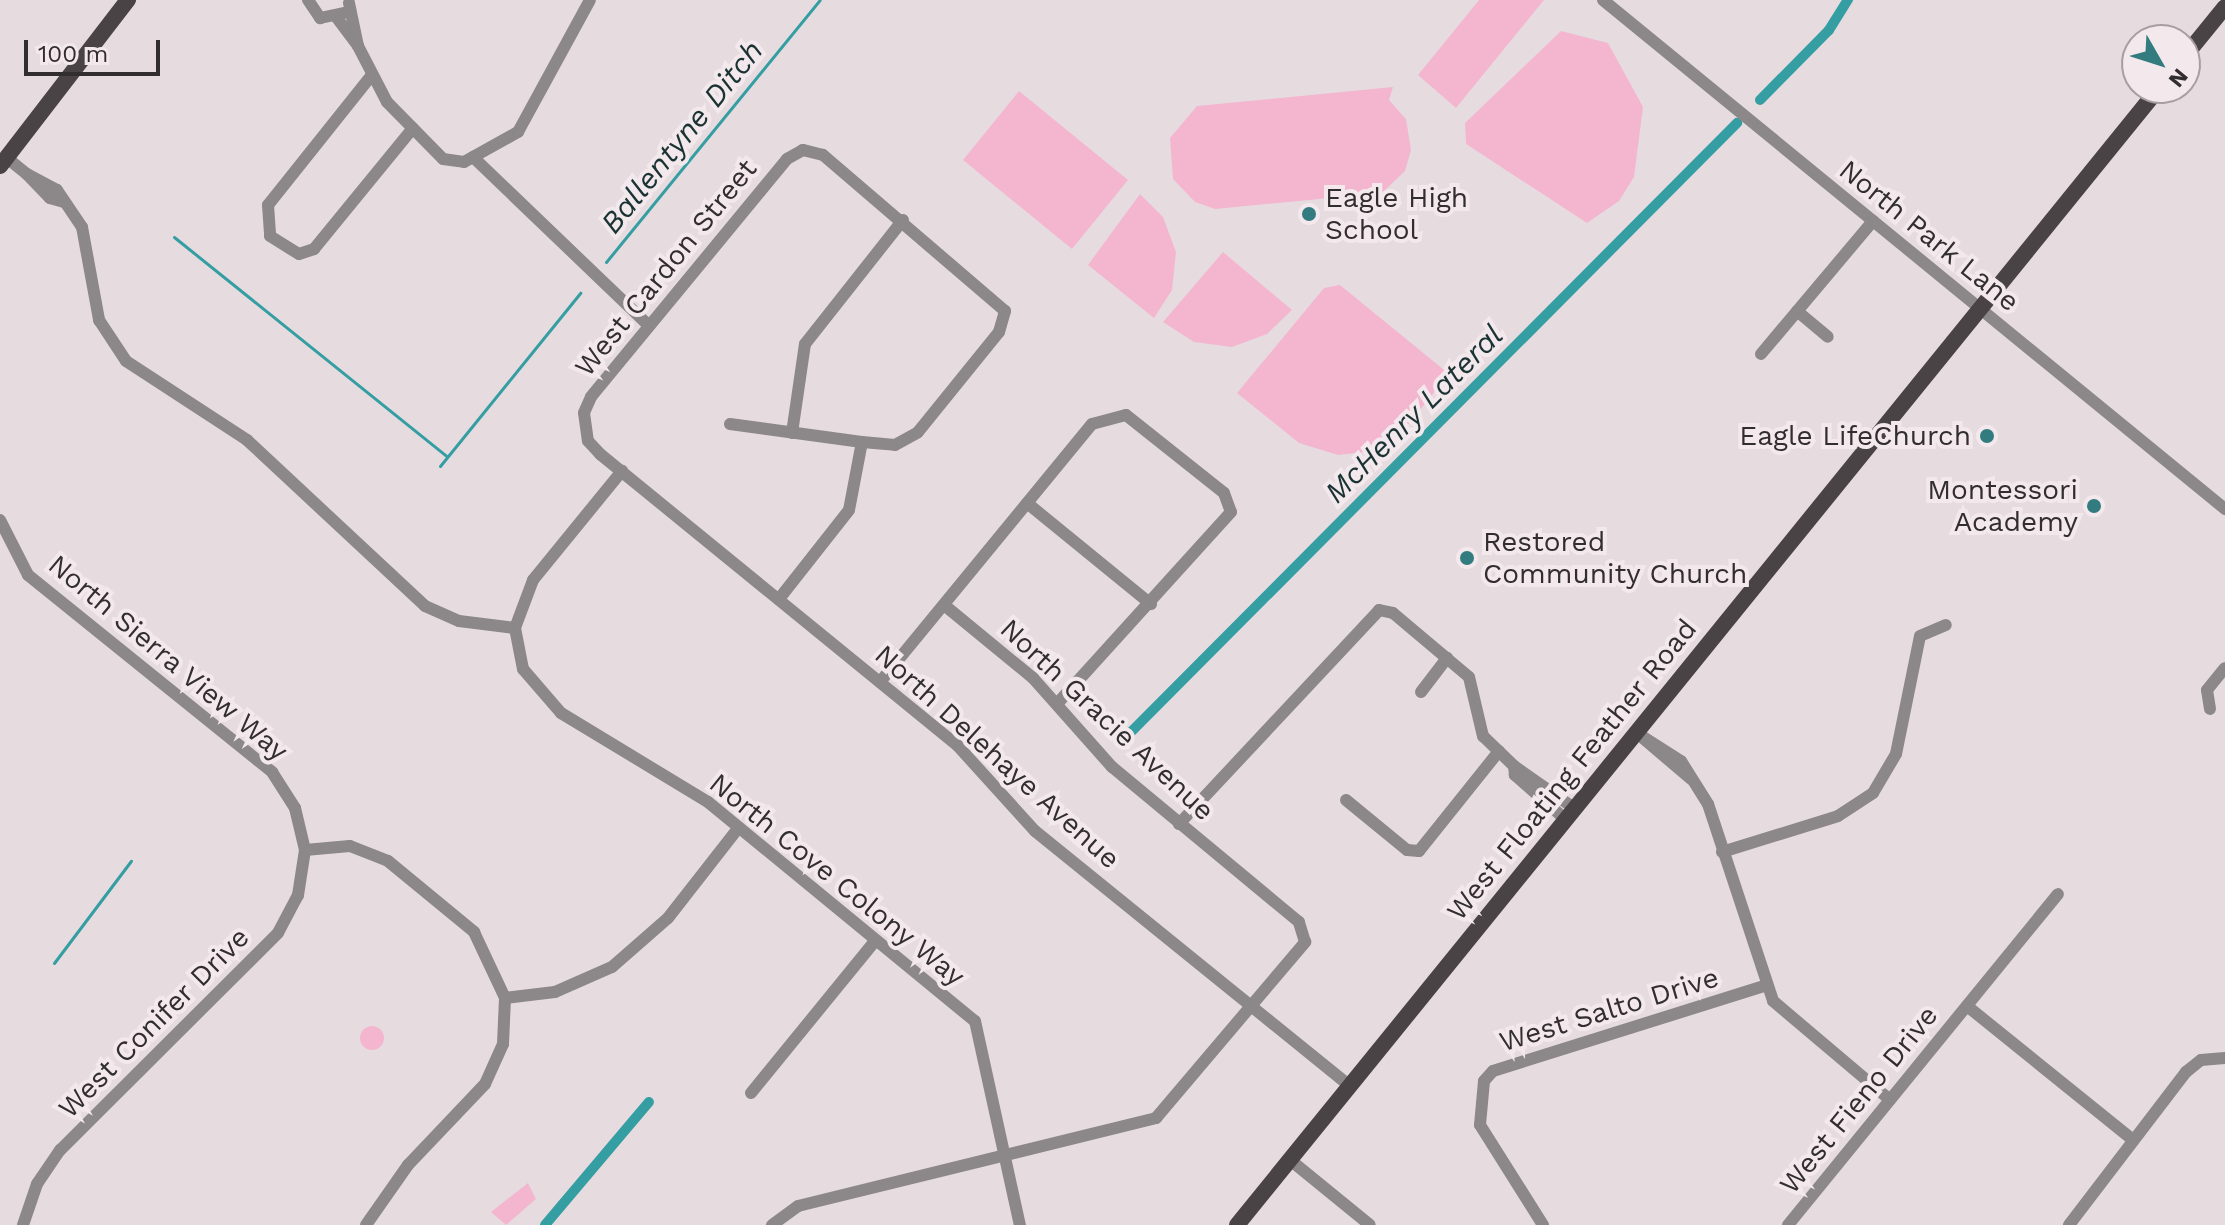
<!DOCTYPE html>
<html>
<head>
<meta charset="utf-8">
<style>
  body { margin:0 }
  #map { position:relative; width:2225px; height:1225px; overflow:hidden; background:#e6dce0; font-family:"Work Sans",sans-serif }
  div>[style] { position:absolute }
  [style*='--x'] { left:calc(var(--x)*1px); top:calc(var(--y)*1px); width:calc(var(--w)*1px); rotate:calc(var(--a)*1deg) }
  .green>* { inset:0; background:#f3b6ce }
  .round { border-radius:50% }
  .stream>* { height:3px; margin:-1.5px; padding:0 1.5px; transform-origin:1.5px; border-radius:1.5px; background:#349ea2 }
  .canal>* { height:10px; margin:-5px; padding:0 5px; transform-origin:5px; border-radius:5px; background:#349ea2 }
  .minor>* { height:12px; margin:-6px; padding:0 6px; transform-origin:6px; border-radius:6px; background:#8c888a }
  .major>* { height:16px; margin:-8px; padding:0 8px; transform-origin:8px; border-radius:8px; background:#494345 }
  .dots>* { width:22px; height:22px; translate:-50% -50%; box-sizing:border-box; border:4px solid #f3e9ed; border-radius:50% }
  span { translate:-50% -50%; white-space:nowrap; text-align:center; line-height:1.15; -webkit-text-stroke:8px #f3e9ed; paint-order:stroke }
  .poi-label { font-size:28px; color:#322e30 }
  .left { translate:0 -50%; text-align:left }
  .right { translate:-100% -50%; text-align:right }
  .street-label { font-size:28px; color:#322e30 }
  .water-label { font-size:30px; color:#1a3232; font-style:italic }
  .north { position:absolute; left:2121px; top:24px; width:80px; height:80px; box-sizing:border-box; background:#f3e9ed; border:2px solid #a69ea1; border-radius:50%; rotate:129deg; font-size:22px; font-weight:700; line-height:32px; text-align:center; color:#322e30 }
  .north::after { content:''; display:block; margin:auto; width:28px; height:36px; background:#327b7e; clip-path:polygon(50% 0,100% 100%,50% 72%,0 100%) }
  .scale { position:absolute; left:24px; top:40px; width:136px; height:36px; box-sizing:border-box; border:4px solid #322e30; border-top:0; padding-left:10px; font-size:24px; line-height:28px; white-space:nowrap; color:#322e30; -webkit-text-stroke:6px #f3e9ed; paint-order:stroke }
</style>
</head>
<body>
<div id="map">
  <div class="green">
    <div style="clip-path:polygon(1479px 0,1544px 0,1456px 108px,1418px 75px)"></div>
    <div style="clip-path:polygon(1561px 31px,1608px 43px,1643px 107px,1634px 177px,1619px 201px,1587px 223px,1466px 144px,1465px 123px)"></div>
    <div style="clip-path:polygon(1393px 87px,1389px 100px,1406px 119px,1411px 150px,1405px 171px,1382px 193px,1215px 209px,1195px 202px,1173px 179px,1170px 138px,1197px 106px)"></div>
    <div style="clip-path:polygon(1019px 91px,1128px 180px,1072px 249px,963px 160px)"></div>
    <div style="clip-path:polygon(1140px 194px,1163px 217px,1176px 252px,1172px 290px,1154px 318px,1088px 265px)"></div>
    <div style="clip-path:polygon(1223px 252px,1292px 310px,1267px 334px,1232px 347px,1194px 342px,1163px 322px)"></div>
    <div style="clip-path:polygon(1340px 285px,1449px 374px,1407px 426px,1364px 452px,1338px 455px,1299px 443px,1237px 393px,1324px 288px)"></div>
    <div class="round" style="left:360px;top:1026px;width:24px;height:24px"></div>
    <div style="clip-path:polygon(528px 1183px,536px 1199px,506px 1225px,491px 1212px)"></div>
  </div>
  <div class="stream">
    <div style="--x:174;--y:237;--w:349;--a:38.8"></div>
    <div style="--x:606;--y:262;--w:338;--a:-50.8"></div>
    <div style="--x:440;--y:466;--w:223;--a:-51"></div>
    <div style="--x:54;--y:963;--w:128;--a:-53"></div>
  </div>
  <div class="canal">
    <div style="--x:1760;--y:100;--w:98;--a:-45.4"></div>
    <div style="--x:1829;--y:30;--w:36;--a:-58"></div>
    <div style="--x:1125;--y:738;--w:868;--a:-45.14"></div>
    <div style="--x:545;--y:1225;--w:161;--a:-49.8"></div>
  </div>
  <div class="minor">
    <div style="--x:308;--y:0;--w:22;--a:56"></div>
    <div style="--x:320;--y:18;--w:24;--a:-12"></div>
    <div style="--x:1603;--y:0;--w:804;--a:39.29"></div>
    <div style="--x:337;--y:18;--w:35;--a:53"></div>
    <div style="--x:358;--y:46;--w:44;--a:-101.8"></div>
    <div style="--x:358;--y:46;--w:63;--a:62.6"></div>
    <div style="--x:387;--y:102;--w:80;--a:45.5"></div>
    <div style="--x:443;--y:159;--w:21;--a:8"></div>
    <div style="--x:464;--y:162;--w:62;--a:-29.1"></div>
    <div style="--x:518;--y:132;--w:150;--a:-61.4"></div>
    <div style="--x:371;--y:76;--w:165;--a:128.6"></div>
    <div style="--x:268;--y:205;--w:31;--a:86"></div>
    <div style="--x:270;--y:236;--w:34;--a:32"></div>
    <div style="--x:299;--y:254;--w:16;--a:-18"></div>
    <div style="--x:314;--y:249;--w:156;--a:-50.7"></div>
    <div style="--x:473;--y:157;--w:244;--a:43.8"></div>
    <div style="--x:7;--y:158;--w:26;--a:39"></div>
    <div style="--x:64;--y:202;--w:15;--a:-164"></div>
    <div style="--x:50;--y:198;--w:33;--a:-134"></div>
    <div style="--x:27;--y:174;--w:34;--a:28"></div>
    <div style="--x:57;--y:190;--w:45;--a:56"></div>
    <div style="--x:82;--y:227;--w:95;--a:79.6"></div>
    <div style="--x:99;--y:320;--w:49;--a:56.6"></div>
    <div style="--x:126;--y:361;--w:145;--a:33.1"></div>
    <div style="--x:247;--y:440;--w:243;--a:43"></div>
    <div style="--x:425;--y:606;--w:37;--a:24"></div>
    <div style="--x:459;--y:621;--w:56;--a:7.1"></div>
    <div style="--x:515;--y:628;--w:42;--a:79"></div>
    <div style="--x:523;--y:669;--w:58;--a:49.2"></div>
    <div style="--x:561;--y:713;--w:172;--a:31.2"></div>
    <div style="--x:708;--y:802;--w:345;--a:39.4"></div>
    <div style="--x:975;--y:1021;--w:209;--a:77.6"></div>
    <div style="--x:1797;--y:311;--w:40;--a:40"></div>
    <div style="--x:1761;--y:354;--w:174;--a:-49.9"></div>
    <div style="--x:730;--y:424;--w:133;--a:7.8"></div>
    <div style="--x:792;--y:433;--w:90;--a:-81.7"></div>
    <div style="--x:805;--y:344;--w:158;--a:-51.7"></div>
    <div style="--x:1027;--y:503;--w:160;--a:39.2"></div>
    <div style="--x:0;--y:520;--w:62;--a:63"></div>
    <div style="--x:28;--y:575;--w:314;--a:38.9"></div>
    <div style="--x:272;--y:772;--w:43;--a:57.4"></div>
    <div style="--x:295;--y:808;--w:43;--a:76.6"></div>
    <div style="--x:305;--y:850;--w:46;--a:98.8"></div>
    <div style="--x:298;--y:895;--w:43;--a:117.8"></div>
    <div style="--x:278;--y:933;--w:308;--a:135.1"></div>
    <div style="--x:60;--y:1150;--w:41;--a:124.1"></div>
    <div style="--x:37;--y:1184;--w:43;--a:108.9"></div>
    <div style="--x:779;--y:599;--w:113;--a:-51.8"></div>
    <div style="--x:849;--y:510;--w:69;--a:-79.2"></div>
    <div style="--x:862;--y:442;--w:33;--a:5"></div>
    <div style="--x:895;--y:445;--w:26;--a:-29"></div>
    <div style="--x:918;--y:432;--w:129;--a:-51"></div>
    <div style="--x:999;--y:332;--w:22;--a:-74"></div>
    <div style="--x:1005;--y:311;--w:240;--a:-139.4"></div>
    <div style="--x:823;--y:155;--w:21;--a:-166"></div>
    <div style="--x:803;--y:150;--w:18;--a:151"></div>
    <div style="--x:787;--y:159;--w:308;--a:129.5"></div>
    <div style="--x:591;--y:397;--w:17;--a:114"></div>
    <div style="--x:584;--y:413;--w:28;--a:82"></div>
    <div style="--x:588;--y:441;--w:18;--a:47"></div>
    <div style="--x:600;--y:454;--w:461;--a:39.2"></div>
    <div style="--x:957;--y:745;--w:116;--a:47.8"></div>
    <div style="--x:1035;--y:831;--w:404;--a:39"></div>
    <div style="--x:515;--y:628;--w:51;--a:-69.4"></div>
    <div style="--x:533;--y:580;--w:141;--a:-50.8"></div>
    <div style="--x:880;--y:682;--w:334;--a:-50.6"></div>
    <div style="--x:1092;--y:424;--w:35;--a:-15"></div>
    <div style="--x:1126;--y:415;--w:125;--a:38.5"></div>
    <div style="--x:1224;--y:493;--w:20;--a:70"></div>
    <div style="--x:1231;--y:512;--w:258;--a:132.2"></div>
    <div style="--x:1421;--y:692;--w:43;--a:-52.6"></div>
    <div style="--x:2210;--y:709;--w:19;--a:-99"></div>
    <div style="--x:2207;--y:690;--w:28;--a:-51"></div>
    <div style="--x:1691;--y:779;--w:71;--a:-139.6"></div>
    <div style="--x:1637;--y:733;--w:52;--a:32.5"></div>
    <div style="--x:1681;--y:761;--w:51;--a:57.9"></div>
    <div style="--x:1708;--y:804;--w:207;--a:71.7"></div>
    <div style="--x:1773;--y:1001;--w:153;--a:40.2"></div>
    <div style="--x:1346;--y:800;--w:79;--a:39.3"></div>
    <div style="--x:1407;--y:850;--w:12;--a:5"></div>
    <div style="--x:1419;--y:851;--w:128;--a:-51.3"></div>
    <div style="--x:1565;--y:819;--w:67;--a:-138.7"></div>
    <div style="--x:1515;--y:775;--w:9;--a:-96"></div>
    <div style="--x:1514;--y:766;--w:73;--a:35"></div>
    <div style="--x:1179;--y:824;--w:293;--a:-46.9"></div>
    <div style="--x:1379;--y:610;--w:14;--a:12"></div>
    <div style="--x:1393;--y:613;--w:99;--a:40.1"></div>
    <div style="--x:1469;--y:677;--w:61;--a:76.7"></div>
    <div style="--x:1483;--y:736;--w:43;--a:44.1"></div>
    <div style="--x:305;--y:850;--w:45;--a:-5.1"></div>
    <div style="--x:350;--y:846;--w:41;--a:21.5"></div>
    <div style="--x:388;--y:861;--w:112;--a:39.5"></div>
    <div style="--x:474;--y:932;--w:73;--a:64.8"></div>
    <div style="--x:505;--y:998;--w:46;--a:92.5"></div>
    <div style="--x:503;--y:1044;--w:44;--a:114.2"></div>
    <div style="--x:485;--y:1084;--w:112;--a:133.5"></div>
    <div style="--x:408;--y:1165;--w:73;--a:125"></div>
    <div style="--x:1722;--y:852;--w:121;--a:-17.2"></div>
    <div style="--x:1838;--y:816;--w:42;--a:-33.3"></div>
    <div style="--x:1873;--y:793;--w:45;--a:-59.5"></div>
    <div style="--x:1896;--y:754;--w:120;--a:-78.5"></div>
    <div style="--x:1920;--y:636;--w:28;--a:-23"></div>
    <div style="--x:505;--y:998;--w:50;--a:-6.8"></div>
    <div style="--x:555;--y:992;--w:62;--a:-23.7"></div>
    <div style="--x:612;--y:967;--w:74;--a:-41.2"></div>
    <div style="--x:668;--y:918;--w:115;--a:-52"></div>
    <div style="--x:1967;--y:1006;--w:213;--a:38.9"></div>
    <div style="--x:751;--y:1093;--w:196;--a:-50.8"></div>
    <div style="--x:1289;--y:1159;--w:104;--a:39.2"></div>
    <div style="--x:772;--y:1225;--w:32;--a:-36"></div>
    <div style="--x:798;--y:1206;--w:369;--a:-13.8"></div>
    <div style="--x:1156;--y:1118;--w:231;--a:-49.7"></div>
    <div style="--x:1305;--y:942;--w:21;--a:-107"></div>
    <div style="--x:1299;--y:922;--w:243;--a:-140.3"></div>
    <div style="--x:1112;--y:767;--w:119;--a:-131.6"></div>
    <div style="--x:1033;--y:678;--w:115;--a:-140.6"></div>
    <div style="--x:1543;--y:1225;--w:118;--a:-122.2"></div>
    <div style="--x:1480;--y:1125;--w:44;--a:-84.8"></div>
    <div style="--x:1484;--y:1081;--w:13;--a:-48"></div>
    <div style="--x:1493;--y:1071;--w:284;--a:-17.4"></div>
    <div style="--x:1788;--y:1225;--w:427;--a:-50.8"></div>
    <div style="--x:2069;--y:1225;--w:193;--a:-52.6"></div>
    <div style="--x:2186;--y:1072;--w:19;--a:-39"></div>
    <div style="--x:2201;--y:1060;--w:24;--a:-5"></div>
  </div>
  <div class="major">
    <div style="--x:2185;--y:56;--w:63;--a:-50.8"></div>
    <div style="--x:0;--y:166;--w:210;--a:-52.4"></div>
    <div style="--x:1237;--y:1225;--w:1464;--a:-50.96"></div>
  </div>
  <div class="dots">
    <div style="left:1309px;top:214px;background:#327b7e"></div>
    <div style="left:1987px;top:436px;background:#327b7e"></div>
    <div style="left:2094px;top:506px;background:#327b7e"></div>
    <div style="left:1467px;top:558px;background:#327b7e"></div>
  </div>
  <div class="poi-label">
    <span class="left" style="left:1325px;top:214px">Eagle High<br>School</span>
    <span class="right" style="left:1971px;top:436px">Eagle LifeChurch</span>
    <span class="right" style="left:2078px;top:506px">Montessori<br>Academy</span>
    <span class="left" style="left:1483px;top:558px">Restored<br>Community Church</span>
  </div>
  <div class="street-label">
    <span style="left:1929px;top:236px;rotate:39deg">North Park Lane</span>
    <span style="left:666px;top:268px;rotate:-51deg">West Cardon Street</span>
    <span style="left:168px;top:658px;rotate:40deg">North Sierra View Way</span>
    <span style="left:1107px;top:720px;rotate:43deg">North Gracie Avenue</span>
    <span style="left:997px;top:757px;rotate:42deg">North Delehaye Avenue</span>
    <span style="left:1572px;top:770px;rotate:-51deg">West Floating Feather Road</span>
    <span style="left:837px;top:880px;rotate:39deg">North Cove Colony Way</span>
    <span style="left:1609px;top:1010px;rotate:-17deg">West Salto Drive</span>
    <span style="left:154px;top:1023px;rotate:-45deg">West Conifer Drive</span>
    <span style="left:1859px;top:1100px;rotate:-51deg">West Fieno Drive</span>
  </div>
  <div class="water-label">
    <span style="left:682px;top:137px;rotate:-51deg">Ballentyne Ditch</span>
    <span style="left:1414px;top:414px;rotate:-45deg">McHenry Lateral</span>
  </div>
  <div class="north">N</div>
  <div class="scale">100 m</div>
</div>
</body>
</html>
